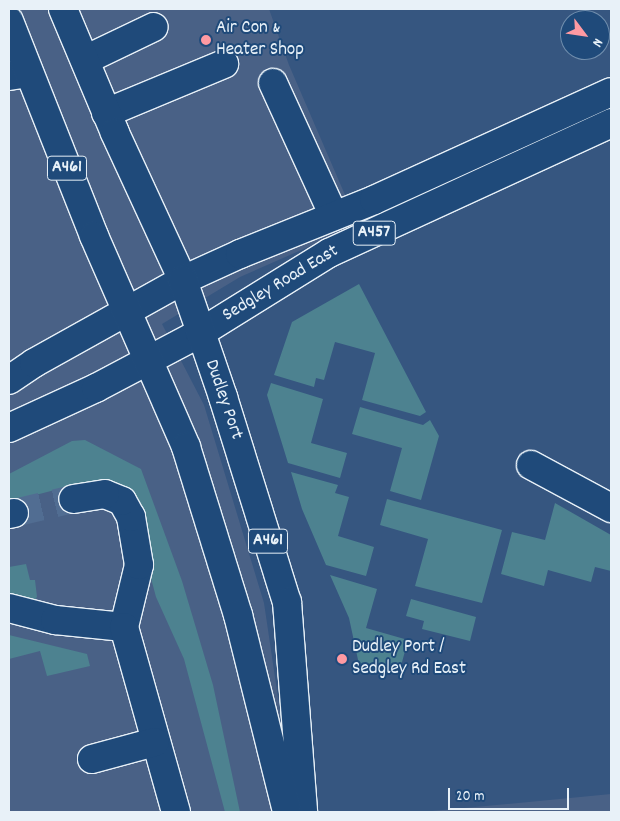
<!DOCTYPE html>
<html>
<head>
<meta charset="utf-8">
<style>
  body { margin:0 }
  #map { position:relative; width:620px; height:821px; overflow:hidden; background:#365680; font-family:Dekko,sans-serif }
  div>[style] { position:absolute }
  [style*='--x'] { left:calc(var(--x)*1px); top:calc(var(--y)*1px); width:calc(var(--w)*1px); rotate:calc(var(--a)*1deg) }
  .built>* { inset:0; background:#496186 }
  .green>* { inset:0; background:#4d8290 }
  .minor-tunnel>* { height:28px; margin-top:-14px; transform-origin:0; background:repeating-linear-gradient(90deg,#516d92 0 28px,transparent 0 42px) }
  .roads { filter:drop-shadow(1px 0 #e8f1f8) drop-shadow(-1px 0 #e8f1f8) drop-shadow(0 1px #e8f1f8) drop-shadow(0 -1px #e8f1f8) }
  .minor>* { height:28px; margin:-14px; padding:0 14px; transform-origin:14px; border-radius:14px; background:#1f4a7a }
  .major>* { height:28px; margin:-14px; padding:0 14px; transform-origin:14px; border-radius:14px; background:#1f4a7a }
  .highway>* { height:28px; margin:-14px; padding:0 14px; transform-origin:14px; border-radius:14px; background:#1f4a7a }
  .dots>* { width:14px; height:14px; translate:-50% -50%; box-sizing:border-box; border:2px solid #1f4a7a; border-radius:50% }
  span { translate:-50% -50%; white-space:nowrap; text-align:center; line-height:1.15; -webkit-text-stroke:4px #1f4a7a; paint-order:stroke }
  .shield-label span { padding:1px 4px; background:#1f4a7a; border:1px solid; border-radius:4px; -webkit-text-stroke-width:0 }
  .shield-label { font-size:18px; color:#e8f1f8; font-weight:700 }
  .poi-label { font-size:19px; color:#e8f1f8 }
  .left { translate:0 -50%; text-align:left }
  .street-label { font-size:19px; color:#e8f1f8 }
  .frame { position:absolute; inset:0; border:10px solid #e8f1f8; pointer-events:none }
  .north { position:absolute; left:560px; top:10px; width:50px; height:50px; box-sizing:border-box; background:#1f4a7a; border:1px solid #6f8dac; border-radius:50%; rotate:121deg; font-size:14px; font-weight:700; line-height:20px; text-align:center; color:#e8f1f8 }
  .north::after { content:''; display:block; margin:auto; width:18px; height:22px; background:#ff9aa2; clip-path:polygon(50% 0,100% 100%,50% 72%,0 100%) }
  .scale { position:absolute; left:448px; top:788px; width:121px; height:22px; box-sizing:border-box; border:2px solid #e8f1f8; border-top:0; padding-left:6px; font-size:15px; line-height:18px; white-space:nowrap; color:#e8f1f8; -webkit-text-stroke:4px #1f4a7a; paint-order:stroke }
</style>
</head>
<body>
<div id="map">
  <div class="built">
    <div style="clip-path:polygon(9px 9px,269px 9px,289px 65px,358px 225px,240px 277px,162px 324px,204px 405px,264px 603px,295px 812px,9px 812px)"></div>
    <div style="clip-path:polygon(611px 794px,611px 812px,421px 812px,539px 801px)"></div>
  </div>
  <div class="green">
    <div style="clip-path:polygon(359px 284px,426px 412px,420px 416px,362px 400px,375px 353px,335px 342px,324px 380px,316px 378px,314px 387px,274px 375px,292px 322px)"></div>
    <div style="clip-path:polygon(271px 383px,323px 399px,311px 443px,347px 453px,340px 478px,288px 463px,267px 395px)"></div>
    <div style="clip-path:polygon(360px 407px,423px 425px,430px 420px,439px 436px,421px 500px,390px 491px,402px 448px,352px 434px)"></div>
    <div style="clip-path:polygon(85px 440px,141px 469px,182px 581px,213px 685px,240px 812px,225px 812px,184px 659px,156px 597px,129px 496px,70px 486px,9px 502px,9px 474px,72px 441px)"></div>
    <div style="clip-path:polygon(291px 472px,338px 485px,335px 493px,349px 497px,338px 536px,374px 547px,366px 576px,326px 565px,302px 509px)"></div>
    <div style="clip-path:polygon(387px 499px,502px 530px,482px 603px,415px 586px,428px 539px,380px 525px)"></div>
    <div style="clip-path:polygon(555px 503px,611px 535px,611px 571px,595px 567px,591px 582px,548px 570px,544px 586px,501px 574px,512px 532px,545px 540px)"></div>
    <div style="clip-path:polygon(26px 564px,30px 580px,35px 580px,37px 597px,32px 603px,9px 597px,9px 567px)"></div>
    <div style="clip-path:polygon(330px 575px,377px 589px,366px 628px,408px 640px,401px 666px,360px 669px,349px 618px)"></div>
    <div style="clip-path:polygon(411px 599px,476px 617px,470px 641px,422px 629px,424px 621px,406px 616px)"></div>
    <div style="clip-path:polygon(9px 635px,87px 654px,90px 666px,47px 676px,40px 651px,9px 659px)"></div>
  </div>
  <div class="minor-tunnel">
    <div style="--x:14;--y:513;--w:61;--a:-13.3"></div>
  </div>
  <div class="roads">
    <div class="minor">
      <div style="--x:85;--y:60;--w:76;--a:-25.6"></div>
      <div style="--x:9;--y:76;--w:20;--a:-9"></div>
      <div style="--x:273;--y:83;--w:146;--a:65.4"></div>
      <div style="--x:106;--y:113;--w:128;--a:-22.6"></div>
      <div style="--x:531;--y:465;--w:91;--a:28.3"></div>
      <div style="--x:9;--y:514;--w:5;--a:-11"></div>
      <div style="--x:9;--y:608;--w:48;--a:14.6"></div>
      <div style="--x:55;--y:620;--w:69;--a:5.8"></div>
      <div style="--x:124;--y:627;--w:64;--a:-76.4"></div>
      <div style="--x:139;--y:565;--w:49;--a:-99.5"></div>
      <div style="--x:131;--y:517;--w:18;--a:-119"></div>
      <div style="--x:122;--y:501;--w:18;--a:-158"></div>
      <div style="--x:105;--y:494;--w:32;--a:171"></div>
      <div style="--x:124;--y:627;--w:192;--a:74.3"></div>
      <div style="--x:92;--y:759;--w:65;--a:-15.1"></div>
    </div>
    <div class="major">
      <div style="--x:9;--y:380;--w:30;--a:-34"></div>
      <div style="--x:34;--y:363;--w:171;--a:-29.1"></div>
      <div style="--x:183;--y:280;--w:63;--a:-24.5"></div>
      <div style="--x:240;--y:254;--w:144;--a:-21.9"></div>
      <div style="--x:374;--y:200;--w:260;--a:-24.5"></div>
      <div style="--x:9;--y:428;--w:96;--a:-24.7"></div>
      <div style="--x:96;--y:388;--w:118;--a:-27.9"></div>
      <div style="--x:200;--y:333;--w:152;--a:-31.8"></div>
      <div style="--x:329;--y:253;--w:311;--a:-24.7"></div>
    </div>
    <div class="highway">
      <div style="--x:63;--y:9;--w:134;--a:67.2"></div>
      <div style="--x:115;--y:133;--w:162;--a:65.2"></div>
      <div style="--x:183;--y:280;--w:124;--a:71.1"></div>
      <div style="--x:223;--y:397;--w:215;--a:72.7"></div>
      <div style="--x:287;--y:602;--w:211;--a:85.6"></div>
      <div style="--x:9;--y:21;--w:231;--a:68.4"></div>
      <div style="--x:94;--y:236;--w:230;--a:66.4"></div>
      <div style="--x:186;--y:447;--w:176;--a:72.8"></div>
      <div style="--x:238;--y:615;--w:203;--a:76"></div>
    </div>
  </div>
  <div class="dots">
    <div style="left:206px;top:40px;background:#ff9aa2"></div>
    <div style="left:342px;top:659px;background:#ff9aa2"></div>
  </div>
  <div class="shield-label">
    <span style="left:67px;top:168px">A461</span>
    <span style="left:374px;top:233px">A457</span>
    <span style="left:268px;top:541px">A461</span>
  </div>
  <div class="poi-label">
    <span class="left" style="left:216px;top:40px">Air Con &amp;<br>Heater Shop</span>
    <span class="left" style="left:352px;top:659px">Dudley Port /<br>Sedgley Rd East</span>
  </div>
  <div class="street-label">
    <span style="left:281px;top:284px;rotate:-31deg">Sedgley Road East</span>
    <span style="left:223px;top:400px;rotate:71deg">Dudley Port</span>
  </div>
  <div class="frame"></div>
  <div class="north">N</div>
  <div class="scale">20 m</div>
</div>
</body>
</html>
